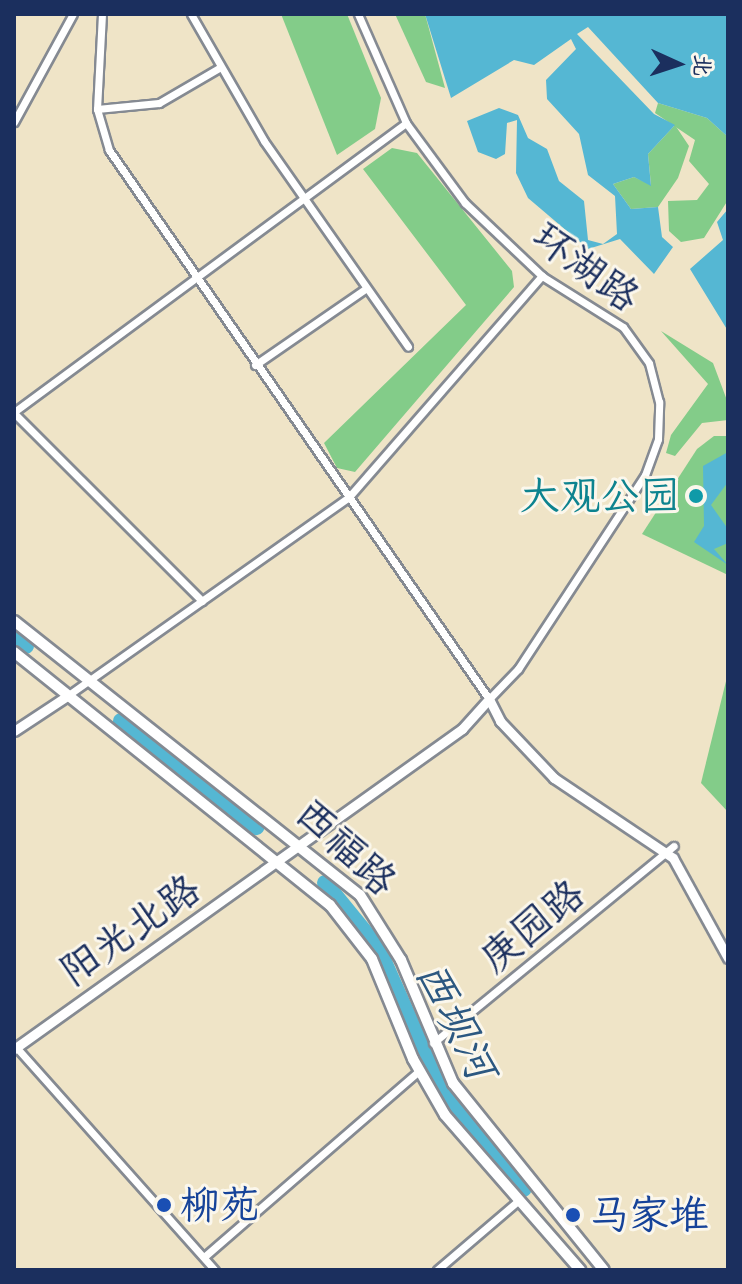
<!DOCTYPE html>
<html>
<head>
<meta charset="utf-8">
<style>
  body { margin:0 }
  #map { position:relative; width:742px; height:1284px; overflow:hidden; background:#efe4c7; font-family:Caveat,"LXGW WenKai TC",sans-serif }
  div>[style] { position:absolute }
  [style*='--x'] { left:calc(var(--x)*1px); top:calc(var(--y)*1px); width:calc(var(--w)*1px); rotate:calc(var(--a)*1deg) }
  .green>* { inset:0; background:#83cc89 }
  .water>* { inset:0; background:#55b7d3 }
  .river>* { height:16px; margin:-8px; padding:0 8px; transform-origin:8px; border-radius:8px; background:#55b7d3 }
  .roads { filter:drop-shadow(2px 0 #858a92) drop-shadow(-2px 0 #858a92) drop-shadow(0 2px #858a92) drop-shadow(0 -2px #858a92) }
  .minor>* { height:7px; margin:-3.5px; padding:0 3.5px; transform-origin:3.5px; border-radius:3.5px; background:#fff }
  .tertiary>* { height:9px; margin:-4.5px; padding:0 4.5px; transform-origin:4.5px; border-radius:4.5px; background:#fff }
  .secondary>* { height:10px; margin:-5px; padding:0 5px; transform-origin:5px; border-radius:5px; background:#fff }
  .dots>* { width:22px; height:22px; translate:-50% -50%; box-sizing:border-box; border:4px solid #fbf7ec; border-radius:50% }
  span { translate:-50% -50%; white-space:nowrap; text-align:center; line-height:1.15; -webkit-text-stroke:6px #fbf7ec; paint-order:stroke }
  .street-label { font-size:40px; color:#1b2f5e }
  .culture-label { font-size:40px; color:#0d838f }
  .right { translate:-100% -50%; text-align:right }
  .transit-label { font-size:40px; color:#164399 }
  .left { translate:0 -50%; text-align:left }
  .water-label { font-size:42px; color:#2c5881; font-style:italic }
  .frame { position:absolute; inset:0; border:16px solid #1b2f5e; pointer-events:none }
  .north { position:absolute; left:638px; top:24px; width:80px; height:80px; -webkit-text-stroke:6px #fbf7ec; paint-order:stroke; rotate:93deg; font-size:22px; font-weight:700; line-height:32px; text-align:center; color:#1b2f5e }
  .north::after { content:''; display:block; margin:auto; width:28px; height:36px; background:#1b2f5e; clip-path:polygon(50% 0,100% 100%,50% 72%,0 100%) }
</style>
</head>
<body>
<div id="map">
  <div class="green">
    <div style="clip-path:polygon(281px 14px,347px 14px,381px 98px,375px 129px,337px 155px)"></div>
    <div style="clip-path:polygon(395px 14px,425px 14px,445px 88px,426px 82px)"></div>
    <div style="clip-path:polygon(658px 103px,707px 118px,728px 137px,728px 200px,704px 238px,681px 242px,669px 231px,668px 201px,697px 200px,709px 184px,689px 161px,695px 140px,655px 113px)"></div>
    <div style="clip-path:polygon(675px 125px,689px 146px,678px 178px,658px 207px,631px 209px,613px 184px,634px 177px,651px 185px,648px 154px)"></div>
    <div style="clip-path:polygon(392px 148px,417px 153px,512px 271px,514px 287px,355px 472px,337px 468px,324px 443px,466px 305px,363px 169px)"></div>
    <div style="clip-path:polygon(661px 331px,713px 363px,728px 403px,728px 420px,702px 423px,675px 456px,666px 453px,671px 435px,708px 384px)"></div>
    <div style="clip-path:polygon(714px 436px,728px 436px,728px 575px,642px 534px,697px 449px)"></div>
    <div style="clip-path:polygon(728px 673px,728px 812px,701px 783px)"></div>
  </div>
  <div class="water">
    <div style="clip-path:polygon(425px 14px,728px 14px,728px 137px,707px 118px,658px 103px,588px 27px,577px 34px,654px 114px,675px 125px,648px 154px,651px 186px,634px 177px,613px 184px,631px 209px,658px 207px,662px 237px,673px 247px,654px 274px,620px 239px,588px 249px,528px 198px,516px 173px,517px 120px,507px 123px,505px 154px,496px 159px,478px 152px,467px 121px,499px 108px,518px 115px,528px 138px,547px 149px,559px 181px,584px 201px,588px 240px,603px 244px,617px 234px,615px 196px,588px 175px,579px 134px,547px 99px,546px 80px,576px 49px,571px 39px,534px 65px,514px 60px,451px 98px)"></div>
    <div style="clip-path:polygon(728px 209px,728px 331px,690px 269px,723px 240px,717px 222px)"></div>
    <div style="clip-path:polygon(728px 452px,728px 482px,711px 505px,728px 529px,728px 543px,714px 549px,728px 565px,694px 542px,704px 526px,703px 466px)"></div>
  </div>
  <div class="river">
    <div style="--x:14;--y:637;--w:15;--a:37"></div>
    <div style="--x:121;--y:721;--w:172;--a:38.1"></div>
    <div style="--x:325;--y:883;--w:84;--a:50.8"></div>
    <div style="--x:378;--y:948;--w:153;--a:66.1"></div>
    <div style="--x:440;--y:1088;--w:131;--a:50.3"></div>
  </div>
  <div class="roads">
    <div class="minor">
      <div style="--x:102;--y:14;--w:95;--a:93"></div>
      <div style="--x:97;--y:109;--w:43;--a:73.7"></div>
      <div style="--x:109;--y:150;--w:668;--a:55.31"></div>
      <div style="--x:489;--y:699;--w:42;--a:-46"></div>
      <div style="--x:518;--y:669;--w:232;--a:-56.8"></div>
      <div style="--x:645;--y:475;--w:38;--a:-70"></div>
      <div style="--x:658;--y:439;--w:37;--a:-88"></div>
      <div style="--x:659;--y:402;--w:40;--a:-104.4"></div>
      <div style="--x:649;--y:363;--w:44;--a:-125.8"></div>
      <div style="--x:623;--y:327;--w:96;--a:-147.8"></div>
      <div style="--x:542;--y:276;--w:106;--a:-136.5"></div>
      <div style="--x:465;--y:203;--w:99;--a:-126.4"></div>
      <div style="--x:406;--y:123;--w:119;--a:-113.8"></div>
      <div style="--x:191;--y:14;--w:146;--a:60.1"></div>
      <div style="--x:264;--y:141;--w:251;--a:55"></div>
      <div style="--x:97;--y:109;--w:62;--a:-5.5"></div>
      <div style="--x:159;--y:103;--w:69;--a:-30.3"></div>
      <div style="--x:14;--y:122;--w:123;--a:-61.4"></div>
      <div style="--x:255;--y:365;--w:134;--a:-34.6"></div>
      <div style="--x:14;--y:412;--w:487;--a:-36.4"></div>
      <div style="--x:14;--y:413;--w:266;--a:45"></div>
      <div style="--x:67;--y:696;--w:344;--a:-35.2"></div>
      <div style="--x:348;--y:498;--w:295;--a:-48.9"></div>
      <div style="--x:433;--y:1043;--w:311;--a:-39.3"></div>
      <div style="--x:16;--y:1047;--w:299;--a:48.3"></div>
      <div style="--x:204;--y:1257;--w:284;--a:-40.9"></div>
      <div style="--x:437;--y:1270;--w:108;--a:-40.5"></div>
    </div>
    <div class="tertiary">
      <div style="--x:14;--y:731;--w:64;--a:-33.4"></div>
      <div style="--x:14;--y:1049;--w:551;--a:-35.54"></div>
      <div style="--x:462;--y:729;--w:40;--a:-48"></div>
      <div style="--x:489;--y:699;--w:25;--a:63"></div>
      <div style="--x:500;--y:721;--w:79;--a:46.5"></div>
      <div style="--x:554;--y:778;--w:143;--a:33.9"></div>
      <div style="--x:673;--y:858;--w:114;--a:61.2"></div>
    </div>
    <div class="secondary">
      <div style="--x:14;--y:621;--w:441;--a:38.4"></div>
      <div style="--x:360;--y:895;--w:77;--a:57.8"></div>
      <div style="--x:401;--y:960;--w:134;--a:67.1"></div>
      <div style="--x:453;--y:1083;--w:240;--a:51.1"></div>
      <div style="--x:14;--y:652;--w:405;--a:38.7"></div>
      <div style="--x:330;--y:905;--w:68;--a:52.1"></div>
      <div style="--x:372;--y:959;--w:108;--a:67.7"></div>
      <div style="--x:413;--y:1059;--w:64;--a:60.3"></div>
      <div style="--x:445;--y:1115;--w:206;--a:48.9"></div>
    </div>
  </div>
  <div class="dots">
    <div style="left:696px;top:496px;background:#0f9aa8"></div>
    <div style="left:164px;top:1205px;background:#1a4fb4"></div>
    <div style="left:573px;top:1215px;background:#1a4fb4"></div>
  </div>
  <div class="street-label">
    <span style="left:586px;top:267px;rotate:36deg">环湖路</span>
    <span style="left:346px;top:847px;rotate:43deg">西福路</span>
    <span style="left:532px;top:926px;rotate:-39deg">庚园路</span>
    <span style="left:130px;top:930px;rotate:-35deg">阳光北路</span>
  </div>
  <div class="culture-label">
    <span class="right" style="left:680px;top:496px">大观公园</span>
  </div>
  <div class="transit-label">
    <span class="left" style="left:180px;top:1205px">柳苑</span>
    <span class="left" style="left:589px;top:1215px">马家堆</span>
  </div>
  <div class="water-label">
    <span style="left:455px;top:1021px;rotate:63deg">西坝河</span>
  </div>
  <div class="frame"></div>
  <div class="north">北</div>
</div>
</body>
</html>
